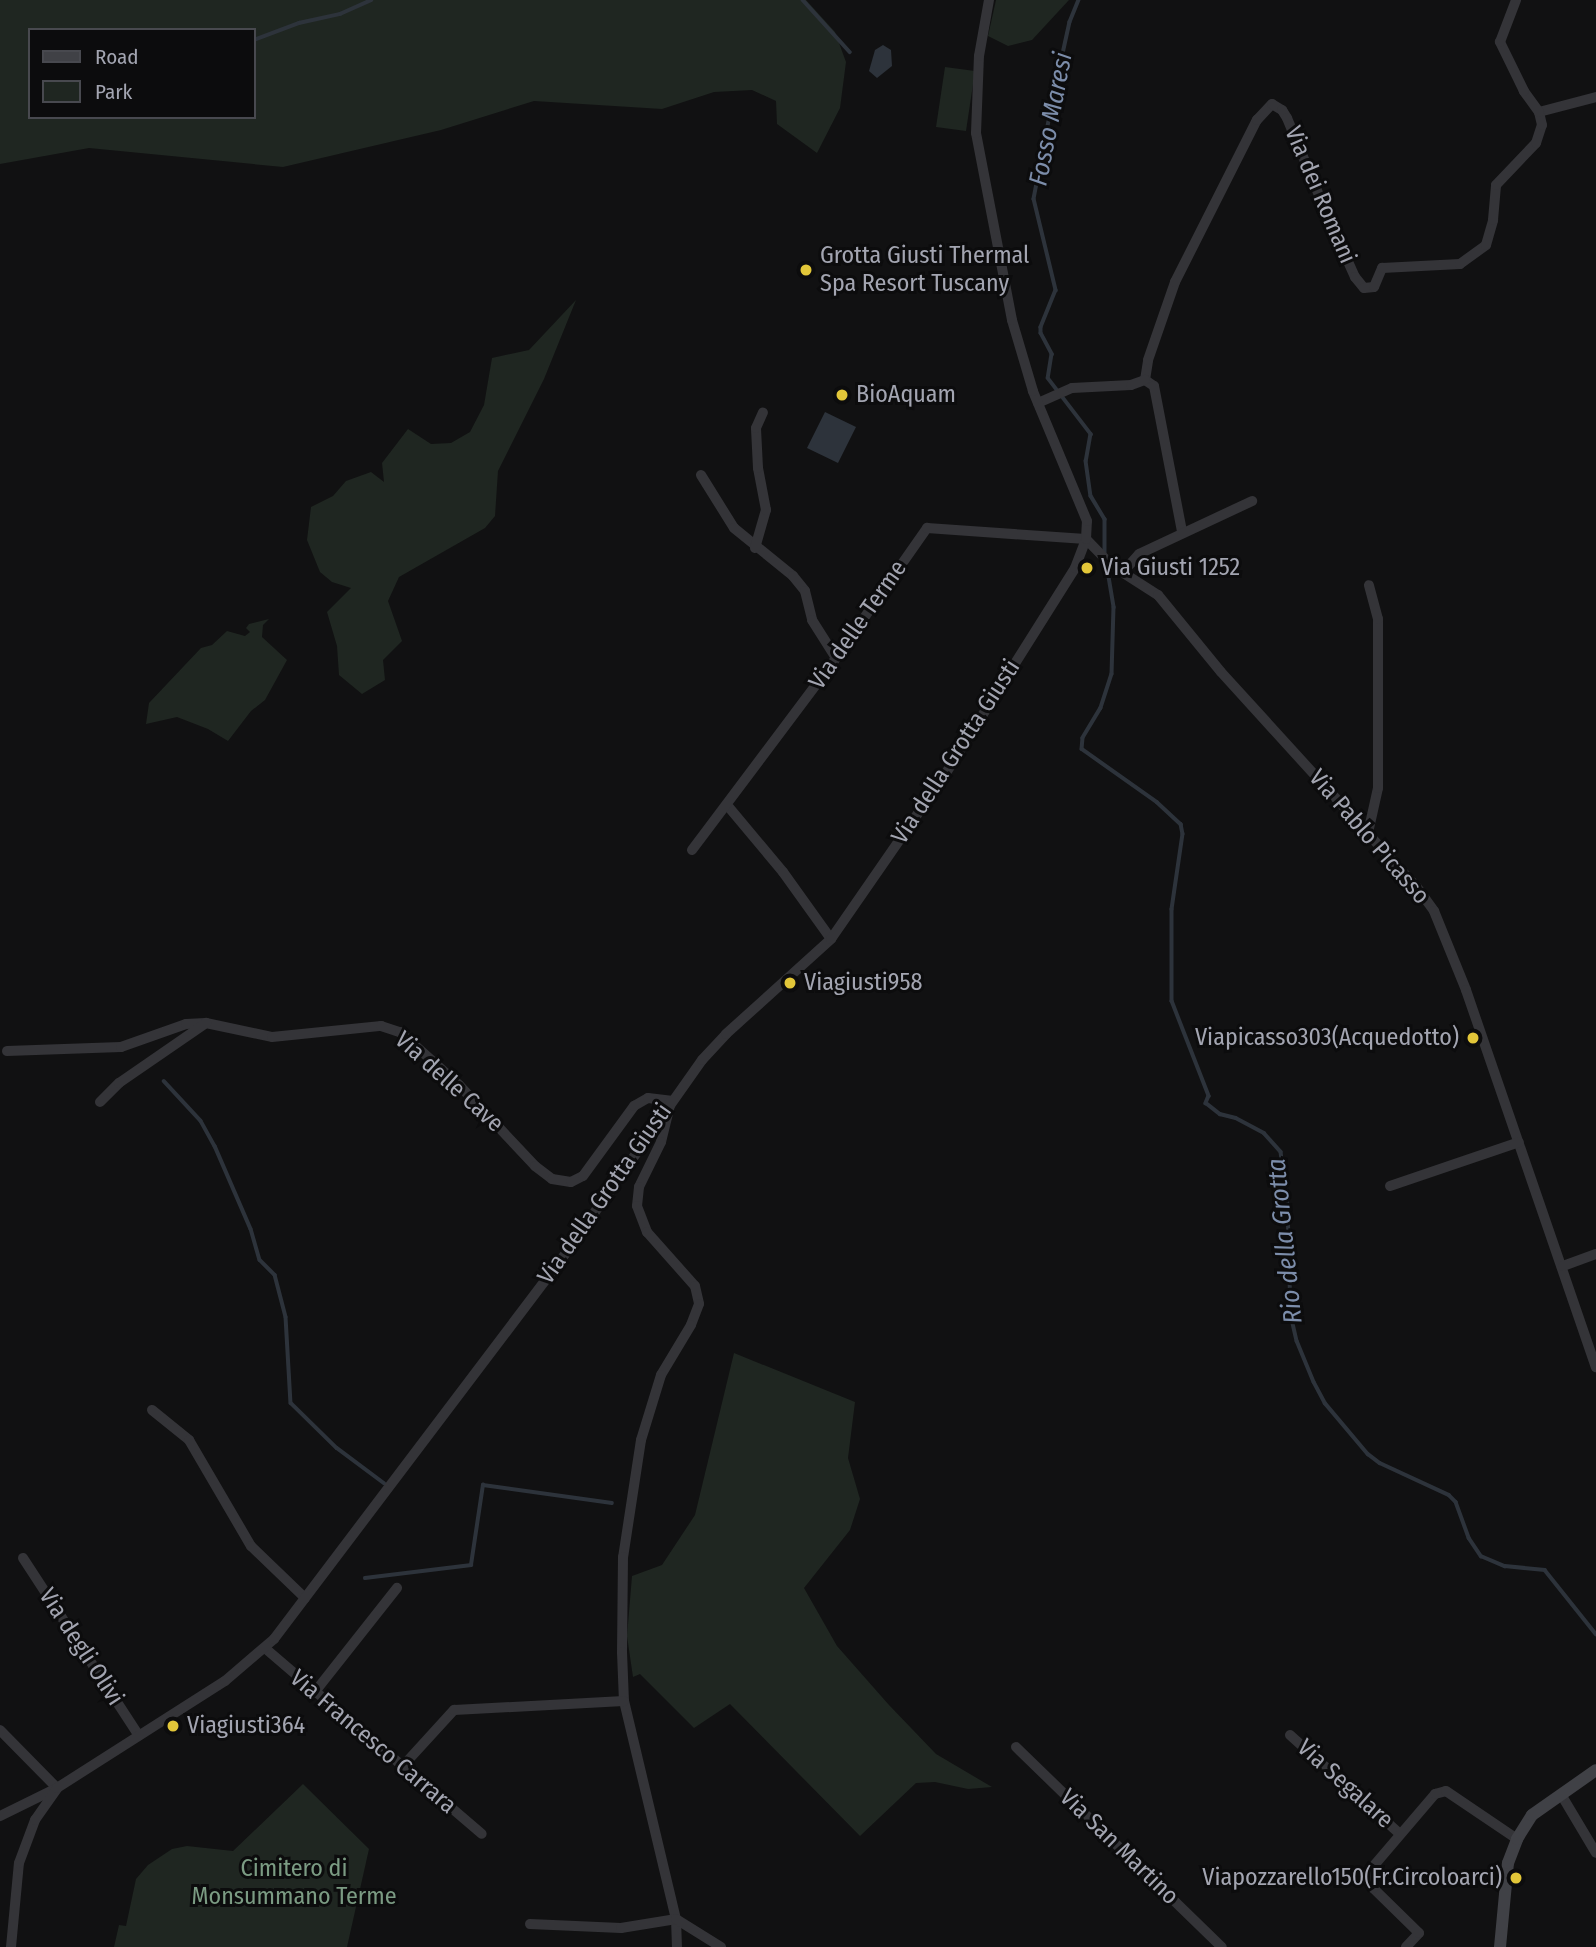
<!DOCTYPE html>
<html>
<head>
<meta charset="utf-8">
<style>
  body { margin:0 }
  #map { position:relative; width:1596px; height:1947px; overflow:hidden; background:#111112; font-family:"Fira Sans Condensed",sans-serif }
  div>[style] { position:absolute }
  [style*='--x'] { left:calc(var(--x)*1px); top:calc(var(--y)*1px); width:calc(var(--w)*1px); rotate:calc(var(--a)*1deg) }
  .green>* { inset:0; background:#1f2621 }
  .water>* { inset:0; background:#2d333b }
  .stream>* { height:3.5px; margin:-1.75px; padding:0 1.75px; transform-origin:1.75px; border-radius:1.75px; background:#2d333b }
  .street>* { height:10px; margin:-5px; padding:0 5px; transform-origin:5px; border-radius:5px; background:#343438 }
  .secondary>* { height:12px; margin:-6px; padding:0 6px; transform-origin:6px; border-radius:6px; background:#404146 }
  .dots>* { width:19px; height:19px; translate:-50% -50%; box-sizing:border-box; border:4px solid #0c0c0d; border-radius:50% }
  span { translate:-50% -50%; white-space:nowrap; text-align:center; line-height:1.15; -webkit-text-stroke:6px #0c0c0d; paint-order:stroke }
  .street-label { font-size:24px; color:#a3a5b1 }
  .poi-label { font-size:24px; color:#a3a5b1 }
  .left { translate:0 -50%; text-align:left }
  .right { translate:-100% -50%; text-align:right }
  .park-label { font-size:24px; color:#7b9b83 }
  .water-label { font-size:26px; color:#7c8daa; font-style:italic }
  .legend { position:absolute; left:28px; top:28px; width:228px; height:91px; box-sizing:border-box; background:#0c0c0d; border:2px solid #48494f; margin:0; padding:9px 12px; list-style:none; font-size:21px; color:#a3a5b1 }
  .legend li { display:flex; align-items:center; gap:14px; height:35px }
  .legend b { width:35px; border:2px solid #48494f }
</style>
</head>
<body>
<div id="map">
  <div class="green">
    <div style="clip-path:polygon(evenodd,0 0,806px 0,835px 32px,846px 62px,840px 108px,817px 153px,777px 124px,776px 101px,752px 90px,714px 92px,662px 109px,534px 101px,441px 130px,283px 167px,89px 148px,0 164px,0 0,30px 30px,254px 30px,254px 117px,30px 117px,30px 30px)"></div>
    <div style="clip-path:polygon(996px 0,1069px 0,1032px 40px,1008px 46px,988px 36px)"></div>
    <div style="clip-path:polygon(945px 67px,975px 71px,966px 131px,936px 127px)"></div>
    <div style="clip-path:polygon(576px 300px,544px 379px,498px 471px,495px 516px,485px 528px,399px 577px,388px 601px,402px 641px,383px 660px,385px 680px,362px 694px,339px 675px,337px 646px,327px 612px,351px 588px,332px 582px,320px 572px,307px 540px,311px 507px,333px 496px,346px 481px,371px 472px,384px 482px,382px 463px,408px 429px,431px 444px,451px 443px,470px 432px,484px 405px,492px 358px,529px 350px)"></div>
    <div style="clip-path:polygon(269px 619px,263px 625px,262px 637px,287px 660px,265px 700px,251px 711px,228px 741px,208px 729px,177px 717px,146px 724px,149px 703px,201px 648px,212px 645px,227px 631px,245px 636px,250px 632px,246px 628px,249px 624px)"></div>
    <div style="clip-path:polygon(734px 1353px,855px 1402px,848px 1458px,860px 1499px,850px 1530px,804px 1588px,837px 1646px,889px 1705px,936px 1754px,992px 1787px,968px 1789px,935px 1782px,916px 1783px,860px 1836px,730px 1704px,694px 1728px,640px 1674px,633px 1677px,627px 1636px,632px 1576px,662px 1565px,695px 1515px)"></div>
    <div style="clip-path:polygon(303px 1784px,369px 1849px,347px 1947px,114px 1947px,119px 1925px,126px 1926px,136px 1879px,148px 1865px,172px 1849px,187px 1846px,233px 1851px)"></div>
  </div>
  <div class="water">
    <div style="clip-path:polygon(883px 45px,891px 50px,892px 66px,877px 78px,869px 71px,875px 50px)"></div>
    <div style="clip-path:polygon(825px 412px,856px 427px,838px 463px,807px 448px)"></div>
  </div>
  <div class="stream">
    <div style="--x:803;--y:0;--w:70;--a:47.9"></div>
    <div style="--x:1079;--y:0;--w:24;--a:112"></div>
    <div style="--x:1070;--y:22;--w:70;--a:102.4"></div>
    <div style="--x:1055;--y:90;--w:111;--a:100.9"></div>
    <div style="--x:1034;--y:199;--w:94;--a:76.4"></div>
    <div style="--x:1056;--y:290;--w:40;--a:112"></div>
    <div style="--x:1041;--y:327;--w:6;--a:90"></div>
    <div style="--x:1041;--y:333;--w:24;--a:62"></div>
    <div style="--x:1052;--y:354;--w:24;--a:99"></div>
    <div style="--x:1048;--y:378;--w:71;--a:52.5"></div>
    <div style="--x:1091;--y:434;--w:27;--a:100"></div>
    <div style="--x:1086;--y:461;--w:35;--a:82"></div>
    <div style="--x:1091;--y:496;--w:27;--a:59"></div>
    <div style="--x:1105;--y:519;--w:35;--a:90"></div>
    <div style="--x:254;--y:40;--w:48;--a:-20.7"></div>
    <div style="--x:299;--y:23;--w:42;--a:-12.4"></div>
    <div style="--x:340;--y:14;--w:34;--a:-24"></div>
    <div style="--x:1107;--y:565;--w:43;--a:80.5"></div>
    <div style="--x:1114;--y:607;--w:67;--a:91.7"></div>
    <div style="--x:1112;--y:674;--w:36;--a:108"></div>
    <div style="--x:1101;--y:708;--w:35;--a:121"></div>
    <div style="--x:1083;--y:738;--w:11;--a:95"></div>
    <div style="--x:1082;--y:749;--w:92;--a:35.2"></div>
    <div style="--x:1157;--y:802;--w:33;--a:43"></div>
    <div style="--x:1181;--y:824;--w:10;--a:79"></div>
    <div style="--x:1183;--y:834;--w:76;--a:98.3"></div>
    <div style="--x:1172;--y:909;--w:92;--a:90"></div>
    <div style="--x:1172;--y:1001;--w:102;--a:68.7"></div>
    <div style="--x:1209;--y:1096;--w:8;--a:113"></div>
    <div style="--x:1206;--y:1103;--w:18;--a:38"></div>
    <div style="--x:1220;--y:1114;--w:16;--a:14"></div>
    <div style="--x:1236;--y:1118;--w:32;--a:28"></div>
    <div style="--x:1264;--y:1133;--w:25;--a:48"></div>
    <div style="--x:1281;--y:1152;--w:54;--a:82.6"></div>
    <div style="--x:1288;--y:1206;--w:109;--a:88.4"></div>
    <div style="--x:1291;--y:1315;--w:27;--a:77"></div>
    <div style="--x:1297;--y:1341;--w:44;--a:67.5"></div>
    <div style="--x:1314;--y:1382;--w:24;--a:62"></div>
    <div style="--x:1325;--y:1403;--w:67;--a:49.9"></div>
    <div style="--x:1368;--y:1454;--w:15;--a:37"></div>
    <div style="--x:1380;--y:1463;--w:76;--a:24.9"></div>
    <div style="--x:1449;--y:1495;--w:10;--a:45"></div>
    <div style="--x:1456;--y:1502;--w:38;--a:70"></div>
    <div style="--x:1469;--y:1538;--w:22;--a:56"></div>
    <div style="--x:1481;--y:1556;--w:26;--a:23"></div>
    <div style="--x:1505;--y:1566;--w:40;--a:5.7"></div>
    <div style="--x:1545;--y:1570;--w:82;--a:51.4"></div>
    <div style="--x:164;--y:1081;--w:54;--a:47.2"></div>
    <div style="--x:201;--y:1121;--w:29;--a:61"></div>
    <div style="--x:215;--y:1146;--w:90;--a:66.6"></div>
    <div style="--x:251;--y:1229;--w:32;--a:74"></div>
    <div style="--x:260;--y:1260;--w:21;--a:45"></div>
    <div style="--x:275;--y:1275;--w:43;--a:75.3"></div>
    <div style="--x:286;--y:1317;--w:86;--a:86.7"></div>
    <div style="--x:291;--y:1403;--w:64;--a:44.4"></div>
    <div style="--x:337;--y:1448;--w:59;--a:36.7"></div>
    <div style="--x:365;--y:1578;--w:107;--a:-7"></div>
    <div style="--x:471;--y:1565;--w:81;--a:-81.5"></div>
    <div style="--x:483;--y:1485;--w:130;--a:7.9"></div>
  </div>
  <div class="street">
    <div style="--x:1539;--y:112;--w:59;--a:-14.7"></div>
    <div style="--x:1145;--y:380;--w:20;--a:-81"></div>
    <div style="--x:1148;--y:360;--w:83;--a:-70.9"></div>
    <div style="--x:1175;--y:282;--w:182;--a:-63.2"></div>
    <div style="--x:1257;--y:120;--w:22;--a:-47"></div>
    <div style="--x:1272;--y:104;--w:12;--a:31"></div>
    <div style="--x:1282;--y:110;--w:9;--a:58"></div>
    <div style="--x:1287;--y:118;--w:107;--a:67.5"></div>
    <div style="--x:1328;--y:217;--w:66;--a:65.8"></div>
    <div style="--x:1355;--y:277;--w:14;--a:51"></div>
    <div style="--x:1364;--y:288;--w:10;--a:-6"></div>
    <div style="--x:1374;--y:287;--w:21;--a:-67"></div>
    <div style="--x:1382;--y:268;--w:78;--a:-2.9"></div>
    <div style="--x:1460;--y:264;--w:32;--a:-36"></div>
    <div style="--x:1486;--y:245;--w:26;--a:-74"></div>
    <div style="--x:1493;--y:220;--w:35;--a:-85"></div>
    <div style="--x:1496;--y:185;--w:58;--a:-46.4"></div>
    <div style="--x:1536;--y:143;--w:19;--a:-72"></div>
    <div style="--x:1542;--y:125;--w:13;--a:-103"></div>
    <div style="--x:1539;--y:112;--w:26;--a:-126"></div>
    <div style="--x:1524;--y:91;--w:55;--a:-116.1"></div>
    <div style="--x:1500;--y:42;--w:45;--a:-69.1"></div>
    <div style="--x:1145;--y:380;--w:11;--a:34"></div>
    <div style="--x:1154;--y:386;--w:149;--a:79.1"></div>
    <div style="--x:1038;--y:403;--w:37;--a:-24"></div>
    <div style="--x:1072;--y:388;--w:59;--a:-2.9"></div>
    <div style="--x:1131;--y:385;--w:15;--a:-20"></div>
    <div style="--x:701;--y:475;--w:62;--a:58.1"></div>
    <div style="--x:734;--y:528;--w:76;--a:39.1"></div>
    <div style="--x:793;--y:576;--w:19;--a:51"></div>
    <div style="--x:805;--y:591;--w:30;--a:76"></div>
    <div style="--x:812;--y:620;--w:45;--a:57.7"></div>
    <div style="--x:1086;--y:539;--w:36;--a:46"></div>
    <div style="--x:1111;--y:565;--w:56;--a:32.6"></div>
    <div style="--x:1158;--y:595;--w:99;--a:50.7"></div>
    <div style="--x:1221;--y:672;--w:290;--a:47.7"></div>
    <div style="--x:1416;--y:886;--w:31;--a:54"></div>
    <div style="--x:1434;--y:911;--w:85;--a:67.9"></div>
    <div style="--x:1466;--y:990;--w:399;--a:71"></div>
    <div style="--x:755;--y:548;--w:40;--a:-74"></div>
    <div style="--x:766;--y:510;--w:43;--a:-100.8"></div>
    <div style="--x:758;--y:468;--w:40;--a:-92.9"></div>
    <div style="--x:756;--y:428;--w:17;--a:-66"></div>
    <div style="--x:1123;--y:572;--w:24;--a:-48"></div>
    <div style="--x:1139;--y:554;--w:125;--a:-25.1"></div>
    <div style="--x:727;--y:805;--w:87;--a:50.1"></div>
    <div style="--x:783;--y:872;--w:82;--a:54.4"></div>
    <div style="--x:1368;--y:833;--w:46;--a:-77.5"></div>
    <div style="--x:1378;--y:788;--w:169;--a:-90"></div>
    <div style="--x:1378;--y:619;--w:35;--a:-105"></div>
    <div style="--x:692;--y:850;--w:240;--a:-53.1"></div>
    <div style="--x:836;--y:658;--w:159;--a:-55"></div>
    <div style="--x:927;--y:528;--w:159;--a:4"></div>
    <div style="--x:7;--y:1051;--w:114;--a:-2"></div>
    <div style="--x:121;--y:1047;--w:69;--a:-19.5"></div>
    <div style="--x:186;--y:1024;--w:20;--a:-3"></div>
    <div style="--x:206;--y:1023;--w:67;--a:12"></div>
    <div style="--x:272;--y:1037;--w:110;--a:-5.8"></div>
    <div style="--x:381;--y:1026;--w:20;--a:18"></div>
    <div style="--x:400;--y:1032;--w:79;--a:41.9"></div>
    <div style="--x:459;--y:1085;--w:111;--a:46.8"></div>
    <div style="--x:535;--y:1166;--w:21;--a:37"></div>
    <div style="--x:552;--y:1179;--w:19;--a:9"></div>
    <div style="--x:571;--y:1182;--w:13;--a:-27"></div>
    <div style="--x:583;--y:1176;--w:87;--a:-53.9"></div>
    <div style="--x:634;--y:1106;--w:16;--a:-30"></div>
    <div style="--x:648;--y:1098;--w:23;--a:7"></div>
    <div style="--x:671;--y:1101;--w:42;--a:103.7"></div>
    <div style="--x:661;--y:1142;--w:50;--a:116.1"></div>
    <div style="--x:639;--y:1187;--w:19;--a:96"></div>
    <div style="--x:637;--y:1206;--w:28;--a:69"></div>
    <div style="--x:647;--y:1232;--w:72;--a:48.4"></div>
    <div style="--x:695;--y:1286;--w:18;--a:77"></div>
    <div style="--x:699;--y:1304;--w:22;--a:111"></div>
    <div style="--x:691;--y:1325;--w:58;--a:121"></div>
    <div style="--x:661;--y:1375;--w:68;--a:107.1"></div>
    <div style="--x:641;--y:1440;--w:118;--a:98.7"></div>
    <div style="--x:623;--y:1557;--w:95;--a:90.6"></div>
    <div style="--x:622;--y:1652;--w:49;--a:87.7"></div>
    <div style="--x:624;--y:1701;--w:224;--a:76.6"></div>
    <div style="--x:676;--y:1919;--w:28;--a:88"></div>
    <div style="--x:100;--y:1102;--w:27;--a:-45"></div>
    <div style="--x:119;--y:1083;--w:106;--a:-34.6"></div>
    <div style="--x:1390;--y:1186;--w:136;--a:-18.8"></div>
    <div style="--x:1563;--y:1266;--w:35;--a:-20"></div>
    <div style="--x:152;--y:1410;--w:48;--a:39"></div>
    <div style="--x:189;--y:1440;--w:123;--a:59.7"></div>
    <div style="--x:251;--y:1546;--w:75;--a:43.9"></div>
    <div style="--x:23;--y:1558;--w:212;--a:56.9"></div>
    <div style="--x:266;--y:1649;--w:284;--a:40.6"></div>
    <div style="--x:314;--y:1693;--w:134;--a:-51.7"></div>
    <div style="--x:0;--y:1730;--w:81;--a:45.5"></div>
    <div style="--x:57;--y:1788;--w:64;--a:153.8"></div>
    <div style="--x:1290;--y:1735;--w:148;--a:42"></div>
    <div style="--x:1016;--y:1747;--w:287;--a:44.2"></div>
    <div style="--x:401;--y:1768;--w:79;--a:-47.6"></div>
    <div style="--x:454;--y:1710;--w:170;--a:-3"></div>
    <div style="--x:1562;--y:1796;--w:66;--a:59.2"></div>
    <div style="--x:530;--y:1924;--w:91;--a:2.5"></div>
    <div style="--x:621;--y:1928;--w:56;--a:-9.3"></div>
    <div style="--x:676;--y:1919;--w:53;--a:31.9"></div>
    <div style="--x:11;--y:1947;--w:84;--a:-84.6"></div>
    <div style="--x:19;--y:1863;--w:46;--a:-69.6"></div>
    <div style="--x:35;--y:1820;--w:39;--a:-55"></div>
    <div style="--x:57;--y:1788;--w:199;--a:-32.5"></div>
    <div style="--x:225;--y:1681;--w:65;--a:-40.6"></div>
    <div style="--x:274;--y:1639;--w:496;--a:-52.9"></div>
    <div style="--x:573;--y:1243;--w:224;--a:-54.8"></div>
    <div style="--x:702;--y:1060;--w:35;--a:-47"></div>
    <div style="--x:726;--y:1034;--w:142;--a:-42.1"></div>
    <div style="--x:831;--y:939;--w:202;--a:-55.3"></div>
    <div style="--x:946;--y:773;--w:242;--a:-57.8"></div>
    <div style="--x:1075;--y:568;--w:31;--a:-69"></div>
    <div style="--x:1086;--y:539;--w:18;--a:-87"></div>
    <div style="--x:1087;--y:521;--w:141;--a:-112.6"></div>
    <div style="--x:1033;--y:391;--w:74;--a:-106.5"></div>
    <div style="--x:1012;--y:320;--w:190;--a:-100.9"></div>
    <div style="--x:976;--y:133;--w:77;--a:-87.8"></div>
    <div style="--x:979;--y:56;--w:57;--a:-79.9"></div>
    <div style="--x:1406;--y:1947;--w:19;--a:-47"></div>
    <div style="--x:1419;--y:1933;--w:64;--a:-135.6"></div>
    <div style="--x:1373;--y:1888;--w:14;--a:-124"></div>
    <div style="--x:1365;--y:1876;--w:108;--a:-49.5"></div>
    <div style="--x:1435;--y:1794;--w:11;--a:-15"></div>
    <div style="--x:1446;--y:1791;--w:86;--a:34.1"></div>
  </div>
  <div class="secondary">
    <div style="--x:1500;--y:1947;--w:84;--a:-84.6"></div>
    <div style="--x:1508;--y:1863;--w:26;--a:-69"></div>
    <div style="--x:1517;--y:1839;--w:28;--a:-58"></div>
    <div style="--x:1532;--y:1815;--w:78;--a:-35.1"></div>
  </div>
  <div class="dots">
    <div style="left:806px;top:270px;background:#e2c639"></div>
    <div style="left:842px;top:395px;background:#e2c639"></div>
    <div style="left:1087px;top:568px;background:#e2c639"></div>
    <div style="left:790px;top:983px;background:#e2c639"></div>
    <div style="left:1473px;top:1038px;background:#e2c639"></div>
    <div style="left:173px;top:1726px;background:#e2c639"></div>
    <div style="left:1516px;top:1878px;background:#e2c639"></div>
  </div>
  <div class="street-label">
    <span style="left:1320px;top:195px;rotate:67deg">Via dei Romani</span>
    <span style="left:858px;top:625px;rotate:-55deg">Via delle Terme</span>
    <span style="left:956px;top:752px;rotate:-57deg">Via della Grotta Giusti</span>
    <span style="left:1369px;top:837px;rotate:49deg">Via Pablo Picasso</span>
    <span style="left:449px;top:1082px;rotate:42deg">Via delle Cave</span>
    <span style="left:605px;top:1194px;rotate:-55deg">Via della Grotta Giusti</span>
    <span style="left:81px;top:1647px;rotate:57deg">Via degli Olivi</span>
    <span style="left:373px;top:1742px;rotate:40deg">Via Francesco Carrara</span>
    <span style="left:1345px;top:1784px;rotate:42deg">Via Segalare</span>
    <span style="left:1119px;top:1847px;rotate:44deg">Via San Martino</span>
  </div>
  <div class="poi-label">
    <span class="left" style="left:820px;top:270px">Grotta Giusti Thermal<br>Spa Resort Tuscany</span>
    <span class="left" style="left:856px;top:395px">BioAquam</span>
    <span class="left" style="left:1101px;top:568px">Via Giusti 1252</span>
    <span class="left" style="left:804px;top:983px">Viagiusti958</span>
    <span class="right" style="left:1459px;top:1038px">Viapicasso303(Acquedotto)</span>
    <span class="left" style="left:187px;top:1726px">Viagiusti364</span>
    <span class="right" style="left:1502px;top:1878px">Viapozzarello150(Fr.Circoloarci)</span>
  </div>
  <div class="park-label">
    <span style="left:294px;top:1883px">Cimitero di<br>Monsummano Terme</span>
  </div>
  <div class="water-label">
    <span style="left:1051px;top:119px;rotate:-79deg">Fosso Maresi</span>
    <span style="left:1285px;top:1241px;rotate:-96deg">Rio della Grotta</span>
  </div>
  <ul class="legend">
  <li><b style="height:9px;background:#404146"></b>Road</li>
  <li><b style="height:19px;background:#1f2621"></b>Park</li>
  </ul>
</div>
</body>
</html>
